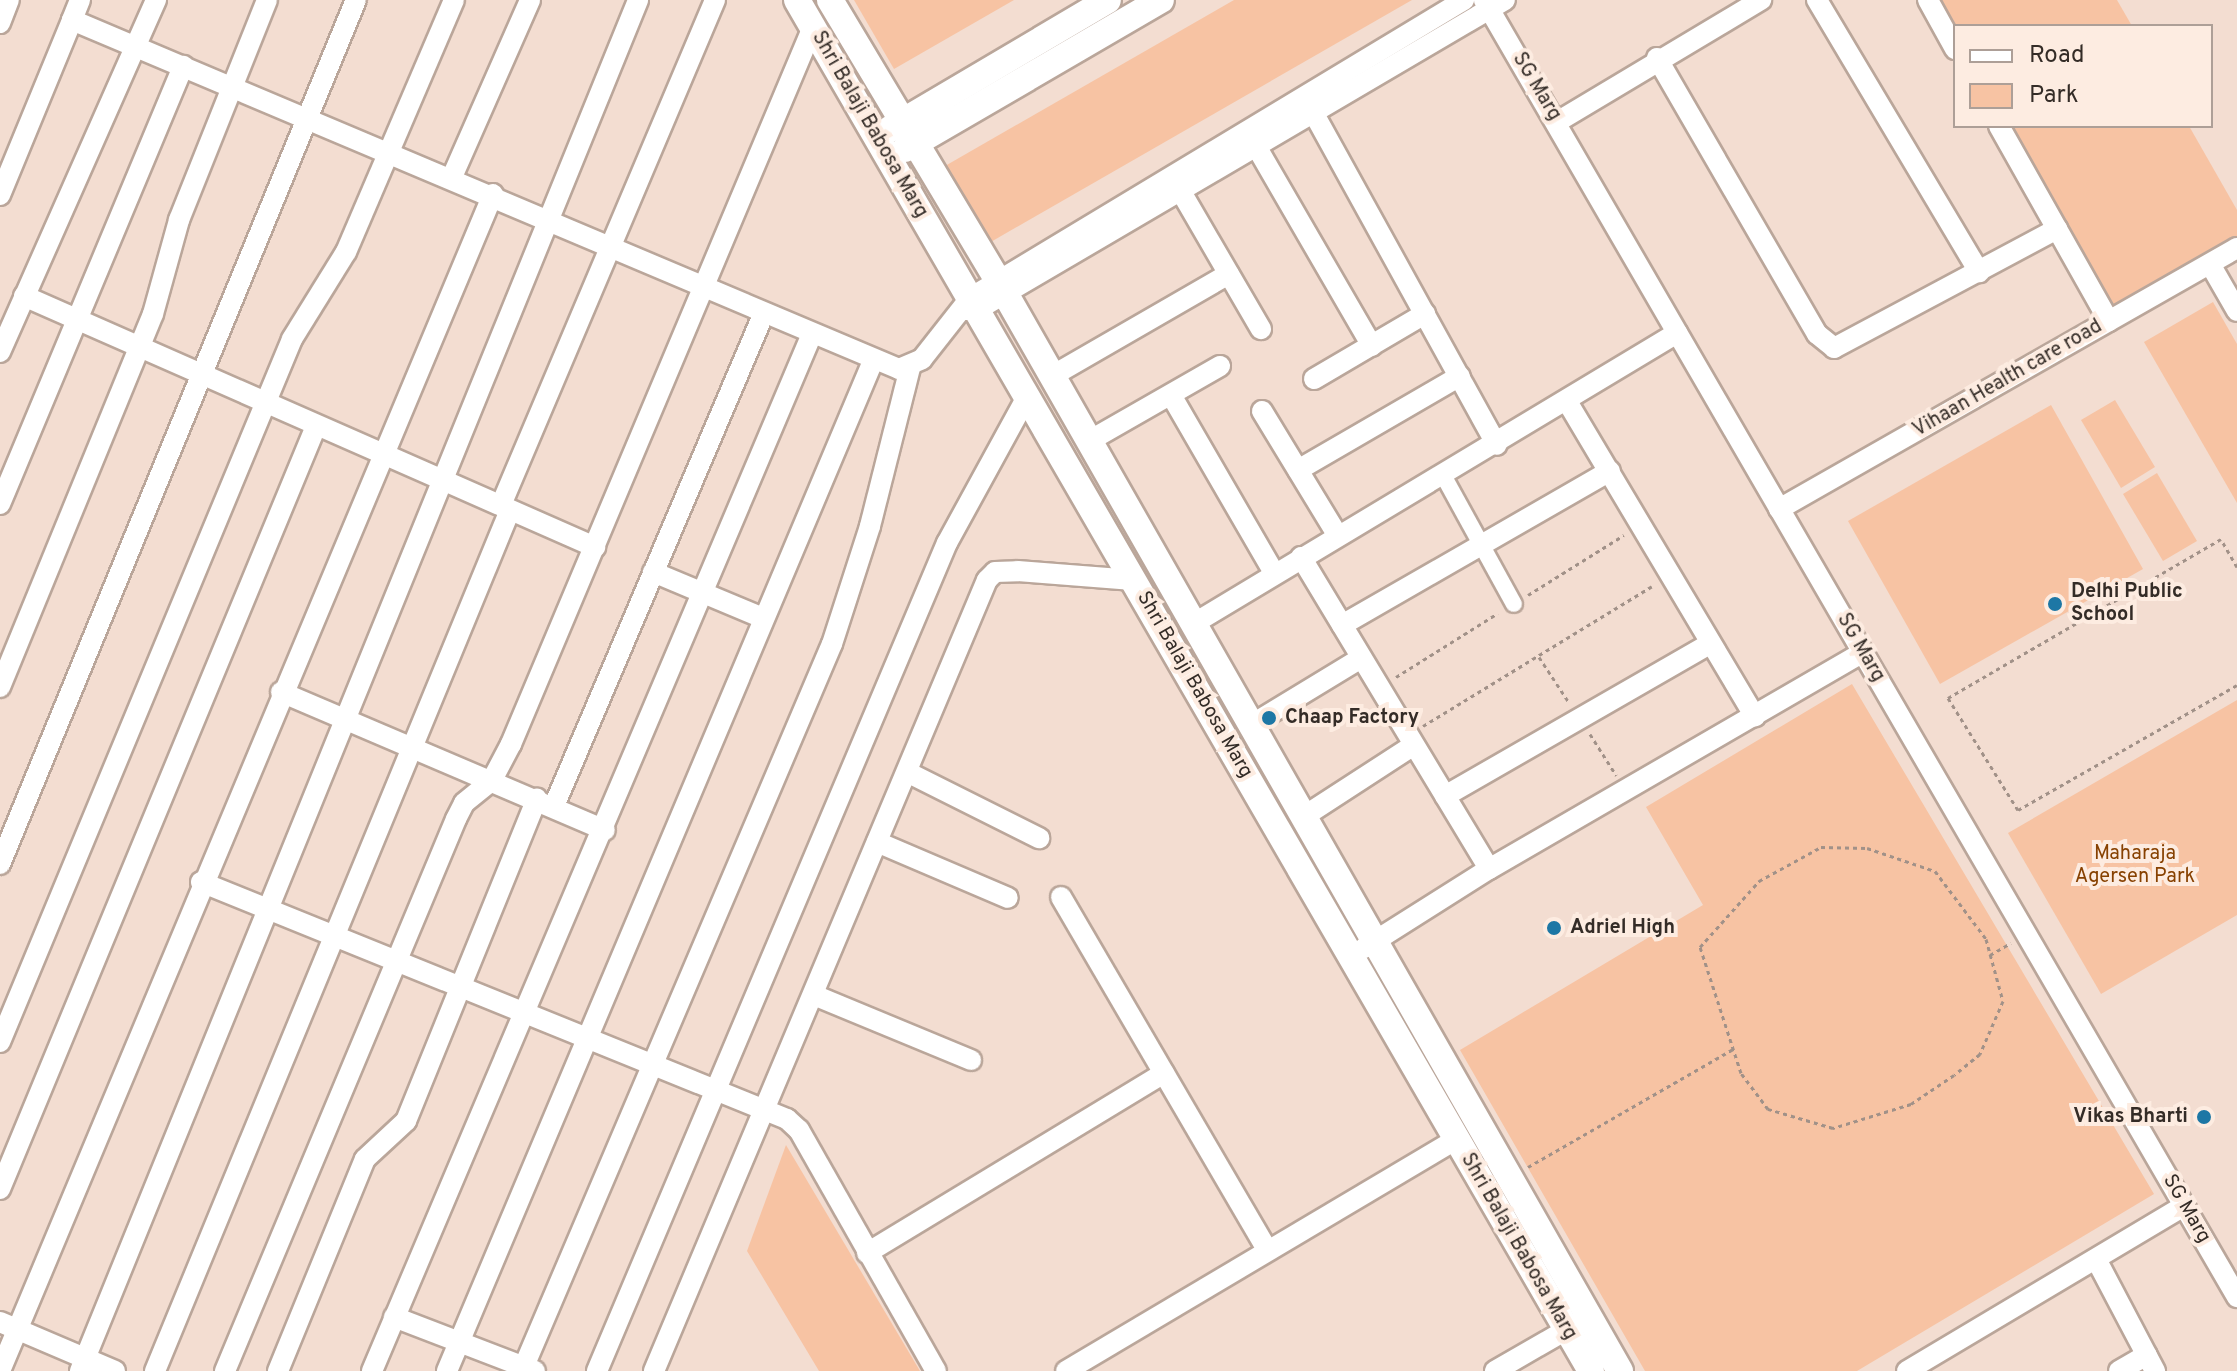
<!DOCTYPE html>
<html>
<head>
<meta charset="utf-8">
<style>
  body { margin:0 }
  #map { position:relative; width:2237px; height:1371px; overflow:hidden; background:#f3ddd1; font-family:Overpass,sans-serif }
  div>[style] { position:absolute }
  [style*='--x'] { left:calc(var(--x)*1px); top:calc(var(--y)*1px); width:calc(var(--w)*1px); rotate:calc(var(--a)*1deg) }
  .green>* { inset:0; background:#f7c3a3 }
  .path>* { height:3px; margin-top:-1.5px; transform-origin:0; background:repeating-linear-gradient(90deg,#a19188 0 4px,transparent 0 8px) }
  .roads { filter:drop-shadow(2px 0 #baa69a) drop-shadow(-2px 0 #baa69a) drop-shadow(0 2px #baa69a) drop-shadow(0 -2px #baa69a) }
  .pedestrian>* { height:16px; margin:-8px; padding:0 8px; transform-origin:8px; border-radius:8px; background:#fff }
  .minor>* { height:20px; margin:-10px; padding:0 10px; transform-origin:10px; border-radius:10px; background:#fff }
  .tertiary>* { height:26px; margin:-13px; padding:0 13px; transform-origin:13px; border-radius:13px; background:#fff }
  .dots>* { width:22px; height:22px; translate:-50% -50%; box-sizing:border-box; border:4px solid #fdece1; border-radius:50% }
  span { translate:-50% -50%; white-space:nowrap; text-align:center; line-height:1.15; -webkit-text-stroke:8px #fdece1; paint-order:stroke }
  .street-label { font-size:20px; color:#342c27 }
  .poi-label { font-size:20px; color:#342c27; font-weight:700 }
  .left { translate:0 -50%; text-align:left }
  .right { translate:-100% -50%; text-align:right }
  .park-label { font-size:20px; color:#874101 }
  .legend { position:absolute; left:1953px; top:24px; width:260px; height:104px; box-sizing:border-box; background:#fdece1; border:2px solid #ad9f97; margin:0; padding:10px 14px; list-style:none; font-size:24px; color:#342c27 }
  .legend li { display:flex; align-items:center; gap:16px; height:40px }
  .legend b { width:40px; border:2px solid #ad9f97 }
</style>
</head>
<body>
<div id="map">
  <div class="green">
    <div style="clip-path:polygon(854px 0,1014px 0,894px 69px)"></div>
    <div style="clip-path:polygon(1234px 0,1412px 0,989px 243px,945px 166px)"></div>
    <div style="clip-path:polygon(1939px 0,2117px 0,2132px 26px,1955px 28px)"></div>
    <div style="clip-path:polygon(2011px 126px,2189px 126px,2237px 210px,2237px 247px,2119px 316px)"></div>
    <div style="clip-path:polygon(2213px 302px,2237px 344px,2237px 503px,2144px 342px)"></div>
    <div style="clip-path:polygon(2115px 400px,2155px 467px,2121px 488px,2081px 420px)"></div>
    <div style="clip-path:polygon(2051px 405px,2143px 569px,1940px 684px,1848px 521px)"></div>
    <div style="clip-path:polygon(2157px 473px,2197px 541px,2163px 561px,2123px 494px)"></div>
    <div style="clip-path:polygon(1852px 684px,2154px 1194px,1857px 1371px,1645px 1371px,1460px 1050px,1703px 905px,1646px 807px)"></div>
    <div style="clip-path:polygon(2237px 700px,2237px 915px,2101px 994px,2008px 833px)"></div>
    <div style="clip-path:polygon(786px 1145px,920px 1371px,819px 1371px,747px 1251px)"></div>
  </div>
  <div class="path">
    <div style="--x:2237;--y:567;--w:32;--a:-120"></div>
    <div style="--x:2221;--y:539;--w:316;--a:149.8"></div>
    <div style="--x:1948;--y:698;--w:132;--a:58"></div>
    <div style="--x:2018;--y:810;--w:252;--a:-29.7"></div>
    <div style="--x:1528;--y:595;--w:113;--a:-32"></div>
    <div style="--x:1539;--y:657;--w:53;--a:56.6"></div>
    <div style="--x:1396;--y:677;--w:120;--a:-32.1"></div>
    <div style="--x:1423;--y:726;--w:268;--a:-31.4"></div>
    <div style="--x:1590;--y:734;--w:49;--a:57.6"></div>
    <div style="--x:1821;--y:847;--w:46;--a:1.2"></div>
    <div style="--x:1867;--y:848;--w:72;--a:18.7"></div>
    <div style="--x:1935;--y:871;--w:85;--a:53.1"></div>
    <div style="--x:1986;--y:939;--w:64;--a:74.7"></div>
    <div style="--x:2003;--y:1001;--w:58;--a:113.5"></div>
    <div style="--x:1980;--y:1054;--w:33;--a:141"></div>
    <div style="--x:1954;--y:1075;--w:52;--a:146"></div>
    <div style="--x:1911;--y:1104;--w:82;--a:162.9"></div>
    <div style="--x:1833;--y:1128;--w:68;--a:-163.7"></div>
    <div style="--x:1768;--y:1109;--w:45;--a:-126.9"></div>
    <div style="--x:1741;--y:1073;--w:133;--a:-108"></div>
    <div style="--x:1700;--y:947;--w:89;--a:-48.2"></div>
    <div style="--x:1759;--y:881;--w:71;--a:-28.7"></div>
    <div style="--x:1990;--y:955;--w:24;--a:-30"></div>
    <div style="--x:1528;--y:1167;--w:237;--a:-29.9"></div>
  </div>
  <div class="roads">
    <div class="pedestrian">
      <div style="--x:1443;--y:475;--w:147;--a:61.2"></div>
    </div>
    <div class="minor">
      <div style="--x:80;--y:0;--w:22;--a:112"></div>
      <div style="--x:72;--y:20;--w:898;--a:22.88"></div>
      <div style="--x:899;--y:369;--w:25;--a:-23"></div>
      <div style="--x:922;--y:359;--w:78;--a:-51.8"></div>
      <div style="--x:970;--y:298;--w:577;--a:-31.1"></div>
      <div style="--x:1484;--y:0;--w:1500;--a:59.86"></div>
      <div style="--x:1817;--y:0;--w:317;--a:59.2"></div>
      <div style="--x:1928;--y:0;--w:56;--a:61.1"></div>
      <div style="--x:0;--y:23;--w:25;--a:-69"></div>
      <div style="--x:1657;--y:58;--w:319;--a:59.9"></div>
      <div style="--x:1817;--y:334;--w:22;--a:39"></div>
      <div style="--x:1834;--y:348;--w:253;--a:-28.1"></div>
      <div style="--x:1313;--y:112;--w:380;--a:61.1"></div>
      <div style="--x:1557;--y:122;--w:238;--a:-30.9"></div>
      <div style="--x:1999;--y:126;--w:224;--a:60.6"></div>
      <div style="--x:1256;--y:146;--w:231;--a:59.9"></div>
      <div style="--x:452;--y:177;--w:193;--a:-66.2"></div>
      <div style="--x:1180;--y:190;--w:161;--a:59.8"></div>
      <div style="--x:0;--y:195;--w:189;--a:-67.6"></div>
      <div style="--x:2210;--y:264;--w:54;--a:60.1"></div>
      <div style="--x:24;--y:296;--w:624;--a:23.73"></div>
      <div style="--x:965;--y:310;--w:12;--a:0"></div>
      <div style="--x:977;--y:310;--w:612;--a:-30.42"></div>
      <div style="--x:0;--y:352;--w:385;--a:-66.1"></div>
      <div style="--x:1052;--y:376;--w:204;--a:-30"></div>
      <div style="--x:1314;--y:379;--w:129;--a:-30.4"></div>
      <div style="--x:1171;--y:395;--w:206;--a:59.9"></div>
      <div style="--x:1568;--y:403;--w:365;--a:59.2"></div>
      <div style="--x:1262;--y:411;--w:146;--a:58.7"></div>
      <div style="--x:1089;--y:441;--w:151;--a:-29.8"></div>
      <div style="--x:1298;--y:470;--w:187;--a:-30.1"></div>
      <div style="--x:0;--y:504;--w:475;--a:-67.3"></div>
      <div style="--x:501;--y:505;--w:548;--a:-67.03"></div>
      <div style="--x:1779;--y:509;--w:527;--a:-29.68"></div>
      <div style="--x:1301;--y:557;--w:364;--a:58.9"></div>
      <div style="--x:653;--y:572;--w:119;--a:22.7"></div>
      <div style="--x:1193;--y:624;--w:565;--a:-31.02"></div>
      <div style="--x:1342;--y:625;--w:309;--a:-29.9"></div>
      <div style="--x:0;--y:687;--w:403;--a:-67.7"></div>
      <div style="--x:153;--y:314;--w:98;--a:-74.5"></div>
      <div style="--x:179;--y:220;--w:237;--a:-68.2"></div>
      <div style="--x:281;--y:692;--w:352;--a:23.1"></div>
      <div style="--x:1251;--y:725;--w:129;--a:-31.3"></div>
      <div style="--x:907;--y:772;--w:148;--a:26.6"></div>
      <div style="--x:1445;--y:796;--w:305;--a:-29.9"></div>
      <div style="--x:554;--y:806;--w:536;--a:-66.93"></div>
      <div style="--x:1303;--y:817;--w:132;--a:-33"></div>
      <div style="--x:877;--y:842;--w:142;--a:23.1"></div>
      <div style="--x:0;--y:864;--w:934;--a:-67.61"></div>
      <div style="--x:201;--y:882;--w:632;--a:22.02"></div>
      <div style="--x:787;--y:1119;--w:16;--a:43"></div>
      <div style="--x:799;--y:1130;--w:277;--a:60.4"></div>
      <div style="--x:1061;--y:897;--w:408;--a:59.7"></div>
      <div style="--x:1364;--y:948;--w:148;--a:-32.3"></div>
      <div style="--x:1489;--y:869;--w:432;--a:-30.1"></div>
      <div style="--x:814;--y:995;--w:170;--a:22.5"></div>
      <div style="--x:0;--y:1042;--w:761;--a:-67.44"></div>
      <div style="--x:292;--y:339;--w:102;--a:-58.2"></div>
      <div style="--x:346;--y:252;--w:274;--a:-66.8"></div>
      <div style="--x:0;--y:1189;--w:826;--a:-67.5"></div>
      <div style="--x:867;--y:1253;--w:347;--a:-31.2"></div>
      <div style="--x:2096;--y:1259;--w:127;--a:62.2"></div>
      <div style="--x:394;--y:1317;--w:151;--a:21"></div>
      <div style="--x:0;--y:1322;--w:125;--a:23.1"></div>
      <div style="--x:0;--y:1371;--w:1276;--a:-67.27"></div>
      <div style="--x:80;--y:1371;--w:1480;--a:-67.85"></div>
      <div style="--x:155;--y:1371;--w:931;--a:-67.59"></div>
      <div style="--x:225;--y:1371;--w:598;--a:-67.29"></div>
      <div style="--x:456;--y:819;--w:18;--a:-63"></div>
      <div style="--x:464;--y:803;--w:36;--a:-39"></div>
      <div style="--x:492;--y:780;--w:41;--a:-62.2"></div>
      <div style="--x:511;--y:744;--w:778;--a:-67.16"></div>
      <div style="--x:278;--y:1371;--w:229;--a:-67.7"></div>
      <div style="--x:365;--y:1159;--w:56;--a:-42.8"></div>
      <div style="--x:406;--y:1121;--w:348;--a:-67.9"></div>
      <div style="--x:372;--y:1371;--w:1126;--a:-67.01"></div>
      <div style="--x:447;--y:1371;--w:1096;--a:-67.13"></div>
      <div style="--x:522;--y:1371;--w:790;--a:-66.91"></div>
      <div style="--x:832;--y:644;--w:124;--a:-72.1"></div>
      <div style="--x:870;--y:526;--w:163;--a:-75.8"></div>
      <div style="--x:597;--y:1371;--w:899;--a:-67.09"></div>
      <div style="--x:947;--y:543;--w:166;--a:-61.3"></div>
      <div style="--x:654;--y:1371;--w:858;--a:-67.17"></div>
      <div style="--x:987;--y:580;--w:11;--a:-45"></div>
      <div style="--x:995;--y:572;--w:23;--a:-2"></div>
      <div style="--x:1018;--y:571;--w:115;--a:4.5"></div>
      <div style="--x:1066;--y:1371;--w:454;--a:-30.7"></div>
      <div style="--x:1495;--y:1371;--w:96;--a:-30"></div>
      <div style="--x:1907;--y:1371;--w:322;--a:-30.8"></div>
      <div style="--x:2119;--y:1371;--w:32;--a:-30"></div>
    </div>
    <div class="tertiary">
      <div style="--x:797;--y:0;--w:1584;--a:59.92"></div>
      <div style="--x:830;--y:0;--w:327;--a:59.1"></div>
      <div style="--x:998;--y:281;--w:1255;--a:60.29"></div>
      <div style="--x:890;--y:129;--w:253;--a:-30.6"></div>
      <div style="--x:905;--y:149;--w:296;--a:-30.2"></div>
    </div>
  </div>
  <div class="dots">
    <div style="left:2055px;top:604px;background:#1d77a5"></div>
    <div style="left:1269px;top:718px;background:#1d77a5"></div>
    <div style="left:1554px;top:928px;background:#1d77a5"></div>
    <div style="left:2204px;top:1117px;background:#1d77a5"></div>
  </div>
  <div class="street-label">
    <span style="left:1536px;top:87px;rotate:59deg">SG Marg</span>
    <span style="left:869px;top:125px;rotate:60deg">Shri Balaji Babosa Marg</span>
    <span style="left:2008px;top:379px;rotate:-30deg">Vihaan Health care road</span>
    <span style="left:1860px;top:648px;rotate:60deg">SG Marg</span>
    <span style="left:1194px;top:685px;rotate:60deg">Shri Balaji Babosa Marg</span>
    <span style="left:2186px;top:1209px;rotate:60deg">SG Marg</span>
    <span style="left:1518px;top:1247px;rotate:60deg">Shri Balaji Babosa Marg</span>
  </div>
  <div class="poi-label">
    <span class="left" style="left:2071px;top:604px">Delhi Public<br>School</span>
    <span class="left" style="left:1285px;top:718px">Chaap Factory</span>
    <span class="left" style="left:1570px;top:928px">Adriel High</span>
    <span class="right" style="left:2188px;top:1117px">Vikas Bharti</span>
  </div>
  <div class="park-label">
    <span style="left:2135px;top:866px">Maharaja<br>Agersen Park</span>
  </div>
  <ul class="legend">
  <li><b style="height:10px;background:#fff"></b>Road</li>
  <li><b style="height:22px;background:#f7c3a3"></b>Park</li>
  </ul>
</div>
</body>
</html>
